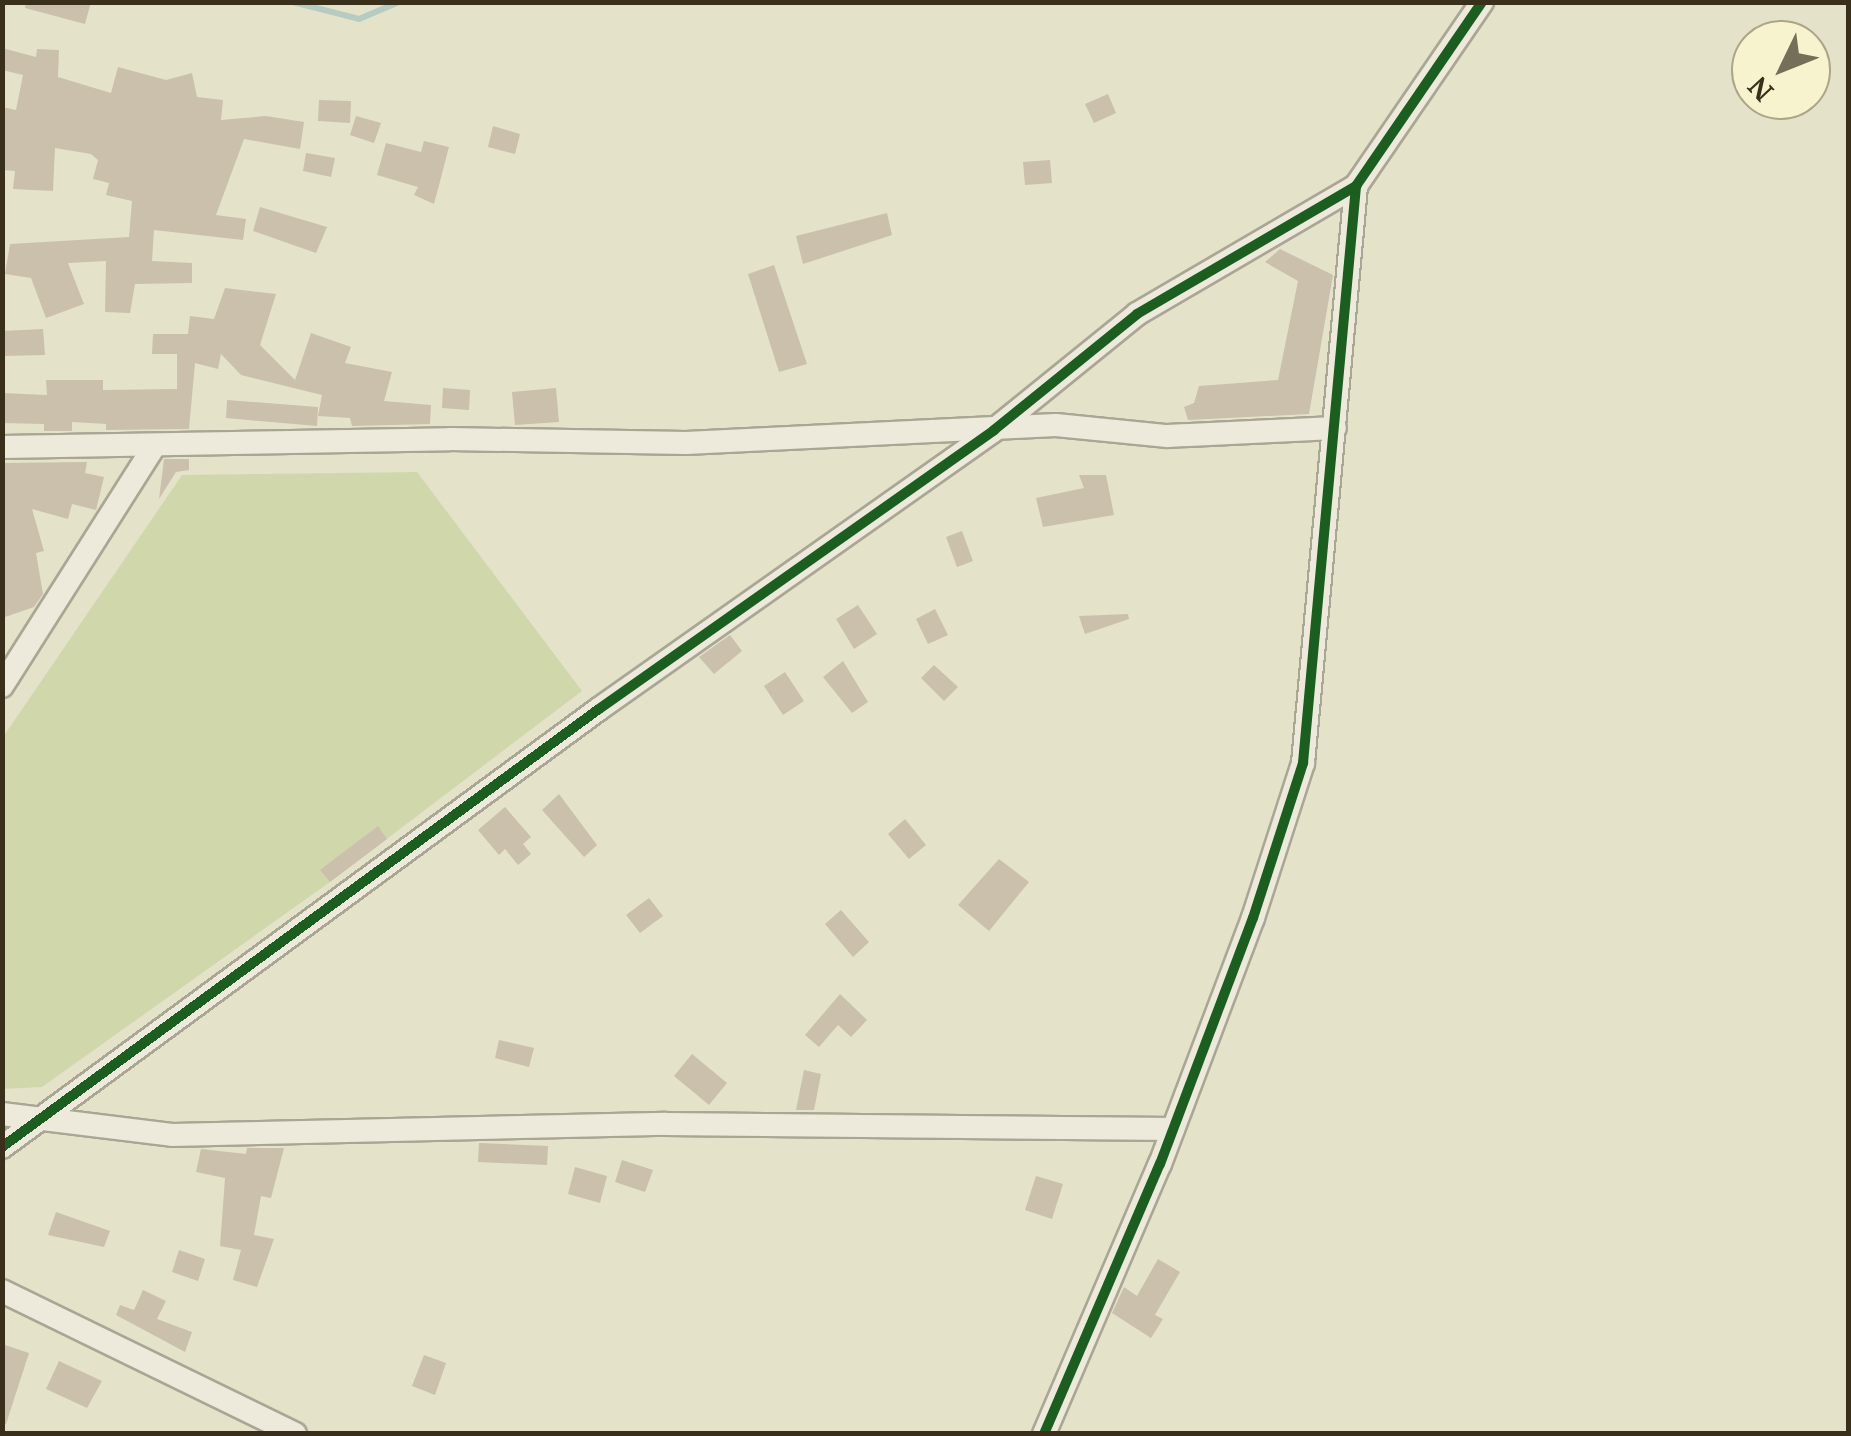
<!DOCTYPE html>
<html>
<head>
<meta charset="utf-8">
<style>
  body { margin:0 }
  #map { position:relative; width:1851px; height:1436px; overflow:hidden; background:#e5e2ca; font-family:"PT Serif",serif }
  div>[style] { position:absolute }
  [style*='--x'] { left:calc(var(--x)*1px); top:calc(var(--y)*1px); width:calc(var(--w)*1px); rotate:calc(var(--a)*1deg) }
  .green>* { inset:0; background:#d0d8ab }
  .stream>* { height:6px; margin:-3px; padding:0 3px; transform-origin:3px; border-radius:3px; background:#b6ccc2 }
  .building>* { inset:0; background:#cac0ab }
  .roads { filter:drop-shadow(2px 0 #aaa694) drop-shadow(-2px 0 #aaa694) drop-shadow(0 2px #aaa694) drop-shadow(0 -2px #aaa694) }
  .street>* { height:22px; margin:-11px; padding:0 11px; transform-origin:11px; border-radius:11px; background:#edeadc }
  .cycleway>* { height:10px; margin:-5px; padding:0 5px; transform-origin:5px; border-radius:5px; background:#1b5e20 }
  span { translate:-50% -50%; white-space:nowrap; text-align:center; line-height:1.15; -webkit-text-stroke:8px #f8f3cf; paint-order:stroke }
  .frame { position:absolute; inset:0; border:5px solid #392f1b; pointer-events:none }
  .north { position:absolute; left:1731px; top:20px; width:100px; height:100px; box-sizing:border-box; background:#f8f3cf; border:2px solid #aca587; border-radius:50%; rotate:227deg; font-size:28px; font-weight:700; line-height:40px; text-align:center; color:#392f1b }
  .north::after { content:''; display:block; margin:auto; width:35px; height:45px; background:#756e58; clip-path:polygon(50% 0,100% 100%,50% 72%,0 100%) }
</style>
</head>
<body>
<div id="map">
  <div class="green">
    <div style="clip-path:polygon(417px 472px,582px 691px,330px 882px,42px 1087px,3px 1089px,3px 737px,182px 475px)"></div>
  </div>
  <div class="stream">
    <div style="--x:293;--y:2;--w:68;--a:14.4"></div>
    <div style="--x:359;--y:19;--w:43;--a:-23"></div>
  </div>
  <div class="building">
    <div style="clip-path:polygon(26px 2px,91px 2px,85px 24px,25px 8px)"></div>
    <div style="clip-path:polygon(2px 48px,36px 57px,37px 49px,59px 50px,58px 77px,111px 93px,118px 67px,166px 80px,192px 73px,197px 97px,223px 100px,221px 120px,266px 116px,304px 122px,300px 149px,244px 139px,216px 215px,246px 219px,243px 240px,154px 230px,152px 261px,192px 263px,192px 283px,135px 284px,130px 313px,105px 312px,106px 261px,68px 263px,84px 304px,46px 318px,31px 278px,5px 274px,10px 244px,129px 237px,132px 201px,106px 195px,109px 183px,93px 179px,98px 160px,91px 154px,55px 148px,53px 191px,13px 189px,15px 171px,2px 170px,2px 107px,16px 110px,23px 75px,2px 70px)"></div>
    <div style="clip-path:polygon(1108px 94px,1116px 113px,1094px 123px,1085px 104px)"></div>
    <div style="clip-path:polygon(319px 100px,351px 101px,350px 123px,318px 121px)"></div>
    <div style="clip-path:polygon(356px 116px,381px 123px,374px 143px,350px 135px)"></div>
    <div style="clip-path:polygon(493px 126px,520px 134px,515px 154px,488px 147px)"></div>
    <div style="clip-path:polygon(424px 141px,449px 147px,434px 204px,414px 195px,418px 187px,377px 175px,386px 143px,421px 152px)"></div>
    <div style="clip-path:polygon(306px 153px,335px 158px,331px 177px,303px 171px)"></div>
    <div style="clip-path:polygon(1050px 160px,1052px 183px,1025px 185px,1023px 162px)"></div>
    <div style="clip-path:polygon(260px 207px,327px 227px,316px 253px,253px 231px)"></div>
    <div style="clip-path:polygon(887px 213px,892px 235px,803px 264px,796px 236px)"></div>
    <div style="clip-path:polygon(1280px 249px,1333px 275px,1309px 414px,1188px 420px,1184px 407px,1194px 403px,1199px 386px,1278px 380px,1298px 281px,1265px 262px)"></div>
    <div style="clip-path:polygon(774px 265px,807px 364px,779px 372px,748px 274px)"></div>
    <div style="clip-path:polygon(225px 288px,276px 294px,260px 345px,295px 380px,311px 333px,351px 347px,345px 363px,392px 372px,384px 401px,431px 405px,430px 424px,352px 426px,350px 418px,318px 416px,322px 395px,241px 375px,221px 354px,218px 369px,195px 363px,189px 429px,106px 430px,106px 424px,72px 422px,72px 431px,44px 431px,44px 424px,2px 423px,2px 393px,47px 395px,46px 380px,103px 380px,103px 390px,177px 389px,177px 354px,152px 354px,153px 334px,188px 334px,190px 316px,214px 319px)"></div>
    <div style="clip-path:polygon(43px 329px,45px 355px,2px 356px,2px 331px)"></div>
    <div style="clip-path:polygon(443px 388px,470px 390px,469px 410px,442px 408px)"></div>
    <div style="clip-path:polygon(556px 388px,559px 422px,515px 425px,512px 392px)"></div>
    <div style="clip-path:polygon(227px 400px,318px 407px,317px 426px,226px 418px)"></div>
    <div style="clip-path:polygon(164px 459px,189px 459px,189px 470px,176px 472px,159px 499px)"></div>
    <div style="clip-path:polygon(87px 462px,85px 473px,104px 477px,96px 510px,72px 504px,68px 519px,32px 509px,44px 551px,36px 553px,43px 594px,34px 607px,2px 618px,2px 463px)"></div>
    <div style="clip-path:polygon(1079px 475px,1106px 475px,1114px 515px,1043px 527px,1036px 498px,1084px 488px)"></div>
    <div style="clip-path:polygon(962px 531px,973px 561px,957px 567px,946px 537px)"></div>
    <div style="clip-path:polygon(858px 605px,877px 634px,854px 649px,836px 619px)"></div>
    <div style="clip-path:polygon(935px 609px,948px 635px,928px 644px,916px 619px)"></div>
    <div style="clip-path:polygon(1128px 614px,1129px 619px,1085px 634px,1079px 616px)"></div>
    <div style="clip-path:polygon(730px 635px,742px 651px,714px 674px,699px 657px)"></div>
    <div style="clip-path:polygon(843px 661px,868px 702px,852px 713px,823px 677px)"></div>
    <div style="clip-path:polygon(934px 665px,958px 687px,944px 701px,921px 678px)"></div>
    <div style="clip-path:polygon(785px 672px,804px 701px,783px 715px,764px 686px)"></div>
    <div style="clip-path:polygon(559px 794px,597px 845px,584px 857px,542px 810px)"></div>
    <div style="clip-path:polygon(505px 807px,531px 837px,523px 844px,531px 854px,518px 865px,505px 849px,499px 855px,478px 830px)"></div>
    <div style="clip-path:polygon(905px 819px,926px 845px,909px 859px,888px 834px)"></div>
    <div style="clip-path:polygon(378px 826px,387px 839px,330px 882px,320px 870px)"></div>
    <div style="clip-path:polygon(999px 859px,1029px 882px,989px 931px,958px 905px)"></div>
    <div style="clip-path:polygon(649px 898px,663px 916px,640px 933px,626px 915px)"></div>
    <div style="clip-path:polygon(841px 910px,869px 942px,853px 957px,825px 924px)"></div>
    <div style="clip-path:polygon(840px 994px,867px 1020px,851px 1037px,838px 1025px,819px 1047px,805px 1035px)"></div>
    <div style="clip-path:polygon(499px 1040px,534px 1048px,529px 1067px,495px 1058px)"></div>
    <div style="clip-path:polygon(692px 1054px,727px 1083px,709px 1105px,674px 1076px)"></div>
    <div style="clip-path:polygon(804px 1070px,821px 1074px,814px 1110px,796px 1110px)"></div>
    <div style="clip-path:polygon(479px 1143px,548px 1146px,547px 1165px,478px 1162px)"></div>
    <div style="clip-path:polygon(247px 1148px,284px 1148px,271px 1198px,261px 1196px,254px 1235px,274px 1239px,257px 1287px,233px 1280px,241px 1250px,220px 1246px,225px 1178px,196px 1172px,201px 1149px,246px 1154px)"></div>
    <div style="clip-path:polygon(622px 1160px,653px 1170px,645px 1192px,615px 1182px)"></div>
    <div style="clip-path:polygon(575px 1167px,607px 1176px,600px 1203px,568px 1194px)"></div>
    <div style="clip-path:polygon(1036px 1176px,1063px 1184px,1052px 1219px,1025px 1210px)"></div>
    <div style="clip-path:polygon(56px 1212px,110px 1231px,104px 1247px,48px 1235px)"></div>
    <div style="clip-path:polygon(179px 1250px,205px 1259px,198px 1281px,172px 1272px)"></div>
    <div style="clip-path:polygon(1158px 1259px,1180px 1272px,1155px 1315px,1163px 1319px,1151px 1338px,1112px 1313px,1124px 1287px,1137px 1296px)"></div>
    <div style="clip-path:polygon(143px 1290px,166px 1301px,157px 1319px,192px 1332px,185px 1352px,116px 1315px,120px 1305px,134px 1310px)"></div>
    <div style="clip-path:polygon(2px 1344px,29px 1353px,6px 1424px,2px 1424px)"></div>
    <div style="clip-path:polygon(424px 1355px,446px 1363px,435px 1395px,412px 1386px)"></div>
    <div style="clip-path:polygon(59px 1361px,102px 1381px,87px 1408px,46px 1389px)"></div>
  </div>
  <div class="roads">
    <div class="street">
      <div style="--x:2;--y:447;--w:448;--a:-1"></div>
      <div style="--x:450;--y:439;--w:236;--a:1"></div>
      <div style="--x:686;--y:443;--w:370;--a:-2.8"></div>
      <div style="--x:1056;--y:425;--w:112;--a:5.7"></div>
      <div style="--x:1167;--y:436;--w:168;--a:-2.7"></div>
      <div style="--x:2;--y:686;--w:285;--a:-57.6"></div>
      <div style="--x:2;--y:1114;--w:171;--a:7"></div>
      <div style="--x:172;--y:1135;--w:494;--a:-1.3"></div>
      <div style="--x:666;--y:1124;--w:507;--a:0.57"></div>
      <div style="--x:2;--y:1147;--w:740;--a:-36.27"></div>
      <div style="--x:599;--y:709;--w:484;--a:-35.2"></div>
      <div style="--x:994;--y:430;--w:184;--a:-39"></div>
      <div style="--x:1137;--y:314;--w:254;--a:-30.3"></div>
      <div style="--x:1356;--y:186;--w:223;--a:-55.6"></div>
      <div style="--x:2;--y:1291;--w:326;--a:26"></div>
      <div style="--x:1044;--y:1434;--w:294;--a:-66.8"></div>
      <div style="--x:1160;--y:1164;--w:263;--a:-69.3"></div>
      <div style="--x:1253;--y:918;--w:163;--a:-72.1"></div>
      <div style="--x:1303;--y:763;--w:579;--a:-84.75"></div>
    </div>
  </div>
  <div class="cycleway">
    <div style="--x:2;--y:1147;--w:740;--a:-36.27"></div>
    <div style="--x:599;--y:709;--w:484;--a:-35.2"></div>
    <div style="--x:994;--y:430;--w:184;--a:-39"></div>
    <div style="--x:1137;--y:314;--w:254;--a:-30.3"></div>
    <div style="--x:1356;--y:186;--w:223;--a:-55.6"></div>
    <div style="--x:1044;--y:1434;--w:294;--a:-66.8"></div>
    <div style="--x:1160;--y:1164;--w:263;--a:-69.3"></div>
    <div style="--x:1253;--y:918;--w:163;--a:-72.1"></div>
    <div style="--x:1303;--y:763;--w:579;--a:-84.75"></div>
  </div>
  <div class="frame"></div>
  <div class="north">N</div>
</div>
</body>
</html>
